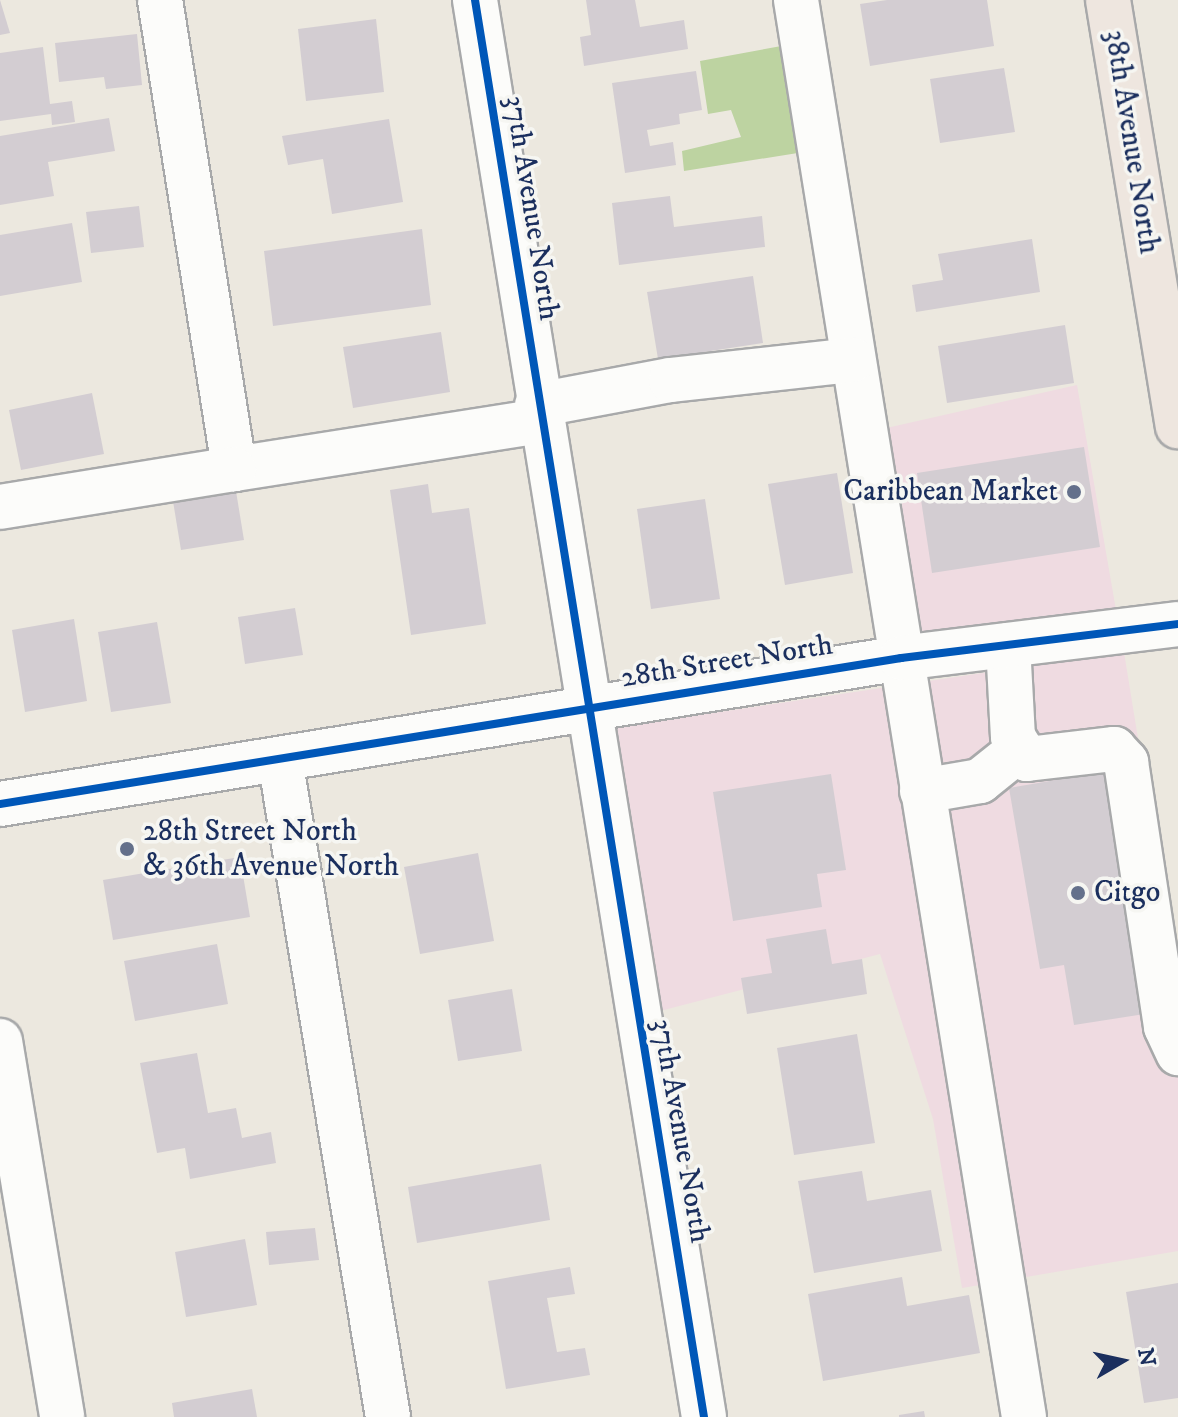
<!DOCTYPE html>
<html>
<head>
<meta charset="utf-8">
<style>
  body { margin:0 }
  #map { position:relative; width:1178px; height:1417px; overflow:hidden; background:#ece8df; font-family:"IM FELL DW Pica",serif }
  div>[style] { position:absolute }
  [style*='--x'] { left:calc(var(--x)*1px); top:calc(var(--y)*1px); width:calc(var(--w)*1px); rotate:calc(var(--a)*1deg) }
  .built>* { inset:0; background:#efdbe1 }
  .green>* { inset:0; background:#bdd3a1 }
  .building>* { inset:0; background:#d3cdd2 }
  .roads { filter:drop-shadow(2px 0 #a8a9aa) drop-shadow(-2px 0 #a8a9aa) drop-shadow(0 2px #a8a9aa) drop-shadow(0 -2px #a8a9aa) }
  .minor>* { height:44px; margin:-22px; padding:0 22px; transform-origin:22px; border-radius:22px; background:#fcfcfa }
  .major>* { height:44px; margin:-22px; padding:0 22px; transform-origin:22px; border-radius:22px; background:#eee6df }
  .cycleway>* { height:8px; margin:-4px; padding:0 4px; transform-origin:4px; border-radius:4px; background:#0057b8 }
  .dots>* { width:22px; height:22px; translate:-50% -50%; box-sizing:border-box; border:4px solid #f6f6f2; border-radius:50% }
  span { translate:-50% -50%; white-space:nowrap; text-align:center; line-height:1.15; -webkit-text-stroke:7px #f6f6f2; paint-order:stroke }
  .street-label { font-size:30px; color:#1b2f5e }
  .poi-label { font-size:30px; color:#1b2f5e }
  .right { translate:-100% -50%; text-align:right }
  .left { translate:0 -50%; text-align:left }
  .north { position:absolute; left:1082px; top:1321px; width:80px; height:80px; -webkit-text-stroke:6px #f6f6f2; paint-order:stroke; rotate:81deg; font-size:22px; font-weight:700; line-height:32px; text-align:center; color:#1b2f5e }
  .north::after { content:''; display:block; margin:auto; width:28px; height:36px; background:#1b2f5e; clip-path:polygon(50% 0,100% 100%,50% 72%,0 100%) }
</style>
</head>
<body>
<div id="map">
  <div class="built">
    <div style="clip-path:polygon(1077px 385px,1116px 610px,886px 639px,851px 436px)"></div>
    <div style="clip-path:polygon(1124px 652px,1178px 985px,1178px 1251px,962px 1288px,933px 1119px,880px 954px,660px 1011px,612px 728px)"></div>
  </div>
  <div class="green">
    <div style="clip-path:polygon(787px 45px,804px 152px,684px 171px,682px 151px,741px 137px,731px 110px,708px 114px,700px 61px)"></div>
  </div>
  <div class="building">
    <div style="clip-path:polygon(0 0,10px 33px,0 35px)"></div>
    <div style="clip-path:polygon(586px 0,635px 0,640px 27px,684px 20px,688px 49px,584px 66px,580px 37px,591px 35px)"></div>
    <div style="clip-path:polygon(887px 0,987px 0,994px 46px,870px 66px,860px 4px)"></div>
    <div style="clip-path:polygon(376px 19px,384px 92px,306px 101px,298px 29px)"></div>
    <div style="clip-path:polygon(137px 34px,142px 85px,106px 89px,104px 77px,59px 82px,55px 43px)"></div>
    <div style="clip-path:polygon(43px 47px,50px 104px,72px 101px,75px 122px,52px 125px,51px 114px,0 121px,0 53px)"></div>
    <div style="clip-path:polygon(1004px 68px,1015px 132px,940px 143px,930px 79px)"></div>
    <div style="clip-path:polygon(696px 71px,702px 110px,679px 114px,680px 124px,647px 130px,650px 146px,673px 142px,676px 165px,625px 173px,612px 83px)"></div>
    <div style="clip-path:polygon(109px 118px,115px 151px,48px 162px,54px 196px,0 205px,0 136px)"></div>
    <div style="clip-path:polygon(389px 119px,403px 202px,332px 214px,323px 159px,288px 165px,282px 136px)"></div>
    <div style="clip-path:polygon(670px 196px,674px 227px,762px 216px,765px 247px,619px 265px,612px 203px)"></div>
    <div style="clip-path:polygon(139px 206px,144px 247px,91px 253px,86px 212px)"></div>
    <div style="clip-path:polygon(72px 223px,82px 282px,0 296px,0 235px)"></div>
    <div style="clip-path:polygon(422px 229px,431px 305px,273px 326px,264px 251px)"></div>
    <div style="clip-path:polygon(1032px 239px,1040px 292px,916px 312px,912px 285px,943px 280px,938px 254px)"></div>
    <div style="clip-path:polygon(753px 276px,763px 343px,658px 359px,647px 292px)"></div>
    <div style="clip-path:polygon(1065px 325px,1074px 383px,947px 403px,938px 346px)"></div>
    <div style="clip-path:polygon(441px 332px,450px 392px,353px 408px,343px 347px)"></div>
    <div style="clip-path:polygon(92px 393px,104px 454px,21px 470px,9px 410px)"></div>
    <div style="clip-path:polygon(1084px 447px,1100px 547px,932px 573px,917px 473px)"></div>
    <div style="clip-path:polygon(837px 473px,853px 573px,785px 585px,768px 484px)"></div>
    <div style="clip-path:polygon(234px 479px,244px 540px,181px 550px,171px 489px)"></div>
    <div style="clip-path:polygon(428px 484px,432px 513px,469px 508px,486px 624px,411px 635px,390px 490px)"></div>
    <div style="clip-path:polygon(705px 499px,720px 599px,651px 609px,637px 509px)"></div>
    <div style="clip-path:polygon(295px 608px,303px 655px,245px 664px,238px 617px)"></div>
    <div style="clip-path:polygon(74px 619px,87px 701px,25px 712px,12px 630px)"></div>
    <div style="clip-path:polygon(157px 622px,171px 703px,111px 712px,98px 632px)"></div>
    <div style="clip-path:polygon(1109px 771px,1151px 1013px,1074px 1025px,1064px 965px,1040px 969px,1009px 788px)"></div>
    <div style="clip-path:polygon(831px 774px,846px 870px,817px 874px,822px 907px,733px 921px,713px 792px)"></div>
    <div style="clip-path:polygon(478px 853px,494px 941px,420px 954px,404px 867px)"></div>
    <div style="clip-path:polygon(240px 857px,250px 917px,113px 940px,103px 880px)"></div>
    <div style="clip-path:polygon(826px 929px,832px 964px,862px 959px,867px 994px,747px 1014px,741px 978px,772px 973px,766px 939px)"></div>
    <div style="clip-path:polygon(217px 944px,228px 1004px,135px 1021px,124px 961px)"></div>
    <div style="clip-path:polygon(512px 989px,522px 1051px,458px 1061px,448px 1000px)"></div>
    <div style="clip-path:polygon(857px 1034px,875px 1143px,794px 1155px,777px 1048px)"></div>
    <div style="clip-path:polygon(197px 1053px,208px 1113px,236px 1108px,242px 1138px,271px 1132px,276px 1163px,190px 1179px,185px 1148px,157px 1153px,140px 1063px)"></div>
    <div style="clip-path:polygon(541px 1164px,550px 1220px,417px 1243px,408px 1187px)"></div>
    <div style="clip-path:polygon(862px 1171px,867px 1201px,931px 1190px,942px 1251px,814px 1273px,798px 1181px)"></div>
    <div style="clip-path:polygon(315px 1228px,319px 1260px,269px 1265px,266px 1232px)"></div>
    <div style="clip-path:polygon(245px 1239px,257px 1305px,186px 1317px,175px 1252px)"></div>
    <div style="clip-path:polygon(570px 1267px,575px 1294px,547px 1298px,557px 1352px,585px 1348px,590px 1375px,506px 1389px,488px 1281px)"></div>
    <div style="clip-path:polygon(902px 1277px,907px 1306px,969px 1295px,980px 1353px,823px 1381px,808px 1294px)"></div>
    <div style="clip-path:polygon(1178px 1283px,1178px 1398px,1144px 1403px,1126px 1292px)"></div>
    <div style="clip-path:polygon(252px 1389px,257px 1417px,174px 1417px,172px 1403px)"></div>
    <div style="clip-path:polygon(924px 1411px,925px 1417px,899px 1417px,899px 1415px)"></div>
  </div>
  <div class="roads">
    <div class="minor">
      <div style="--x:160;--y:0;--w:475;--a:81"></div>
      <div style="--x:234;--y:469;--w:309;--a:-8.9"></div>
      <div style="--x:475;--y:0;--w:1435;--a:80.82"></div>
      <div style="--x:796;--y:0;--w:1435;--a:80.86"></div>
      <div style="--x:537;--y:405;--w:136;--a:-10.6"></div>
      <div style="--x:671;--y:380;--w:183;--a:-6.3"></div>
      <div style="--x:0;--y:507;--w:237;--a:-9.2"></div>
      <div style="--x:1008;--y:645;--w:92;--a:86.9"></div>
      <div style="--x:1013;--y:737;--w:26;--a:58"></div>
      <div style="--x:1027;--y:759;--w:88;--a:-6.6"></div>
      <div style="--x:1114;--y:749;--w:18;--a:47"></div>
      <div style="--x:1126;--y:762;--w:268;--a:81.4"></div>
      <div style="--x:1166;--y:1027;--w:29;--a:65"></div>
      <div style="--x:280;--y:759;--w:667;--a:80.68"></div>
      <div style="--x:922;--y:791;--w:59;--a:-9.8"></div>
      <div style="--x:980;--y:781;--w:51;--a:-38.7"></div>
      <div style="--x:0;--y:804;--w:913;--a:-9.2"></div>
      <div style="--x:901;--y:658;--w:279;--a:-7"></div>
      <div style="--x:0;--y:1041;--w:381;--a:80.6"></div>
    </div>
    <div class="major">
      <div style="--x:1108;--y:0;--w:432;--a:80.7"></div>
    </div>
  </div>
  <div class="cycleway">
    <div style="--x:475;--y:0;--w:1435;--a:80.82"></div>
    <div style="--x:0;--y:804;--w:913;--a:-9.2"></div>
    <div style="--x:901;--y:658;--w:279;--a:-7"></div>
  </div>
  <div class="dots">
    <div style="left:1074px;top:492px;background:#64708b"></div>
    <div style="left:127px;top:849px;background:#64708b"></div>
    <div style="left:1078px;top:893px;background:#64708b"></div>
  </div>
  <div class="street-label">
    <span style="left:1131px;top:142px;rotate:81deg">38th Avenue North</span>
    <span style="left:531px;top:208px;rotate:81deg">37th Avenue North</span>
    <span style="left:727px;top:662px;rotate:-9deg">28th Street North</span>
    <span style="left:680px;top:1131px;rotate:80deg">37th Avenue North</span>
  </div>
  <div class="poi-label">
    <span class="right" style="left:1058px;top:492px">Caribbean Market</span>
    <span class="left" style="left:143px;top:849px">28th Street North<br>&amp; 36th Avenue North</span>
    <span class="left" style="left:1094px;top:893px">Citgo</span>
  </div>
  <div class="north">N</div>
</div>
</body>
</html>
